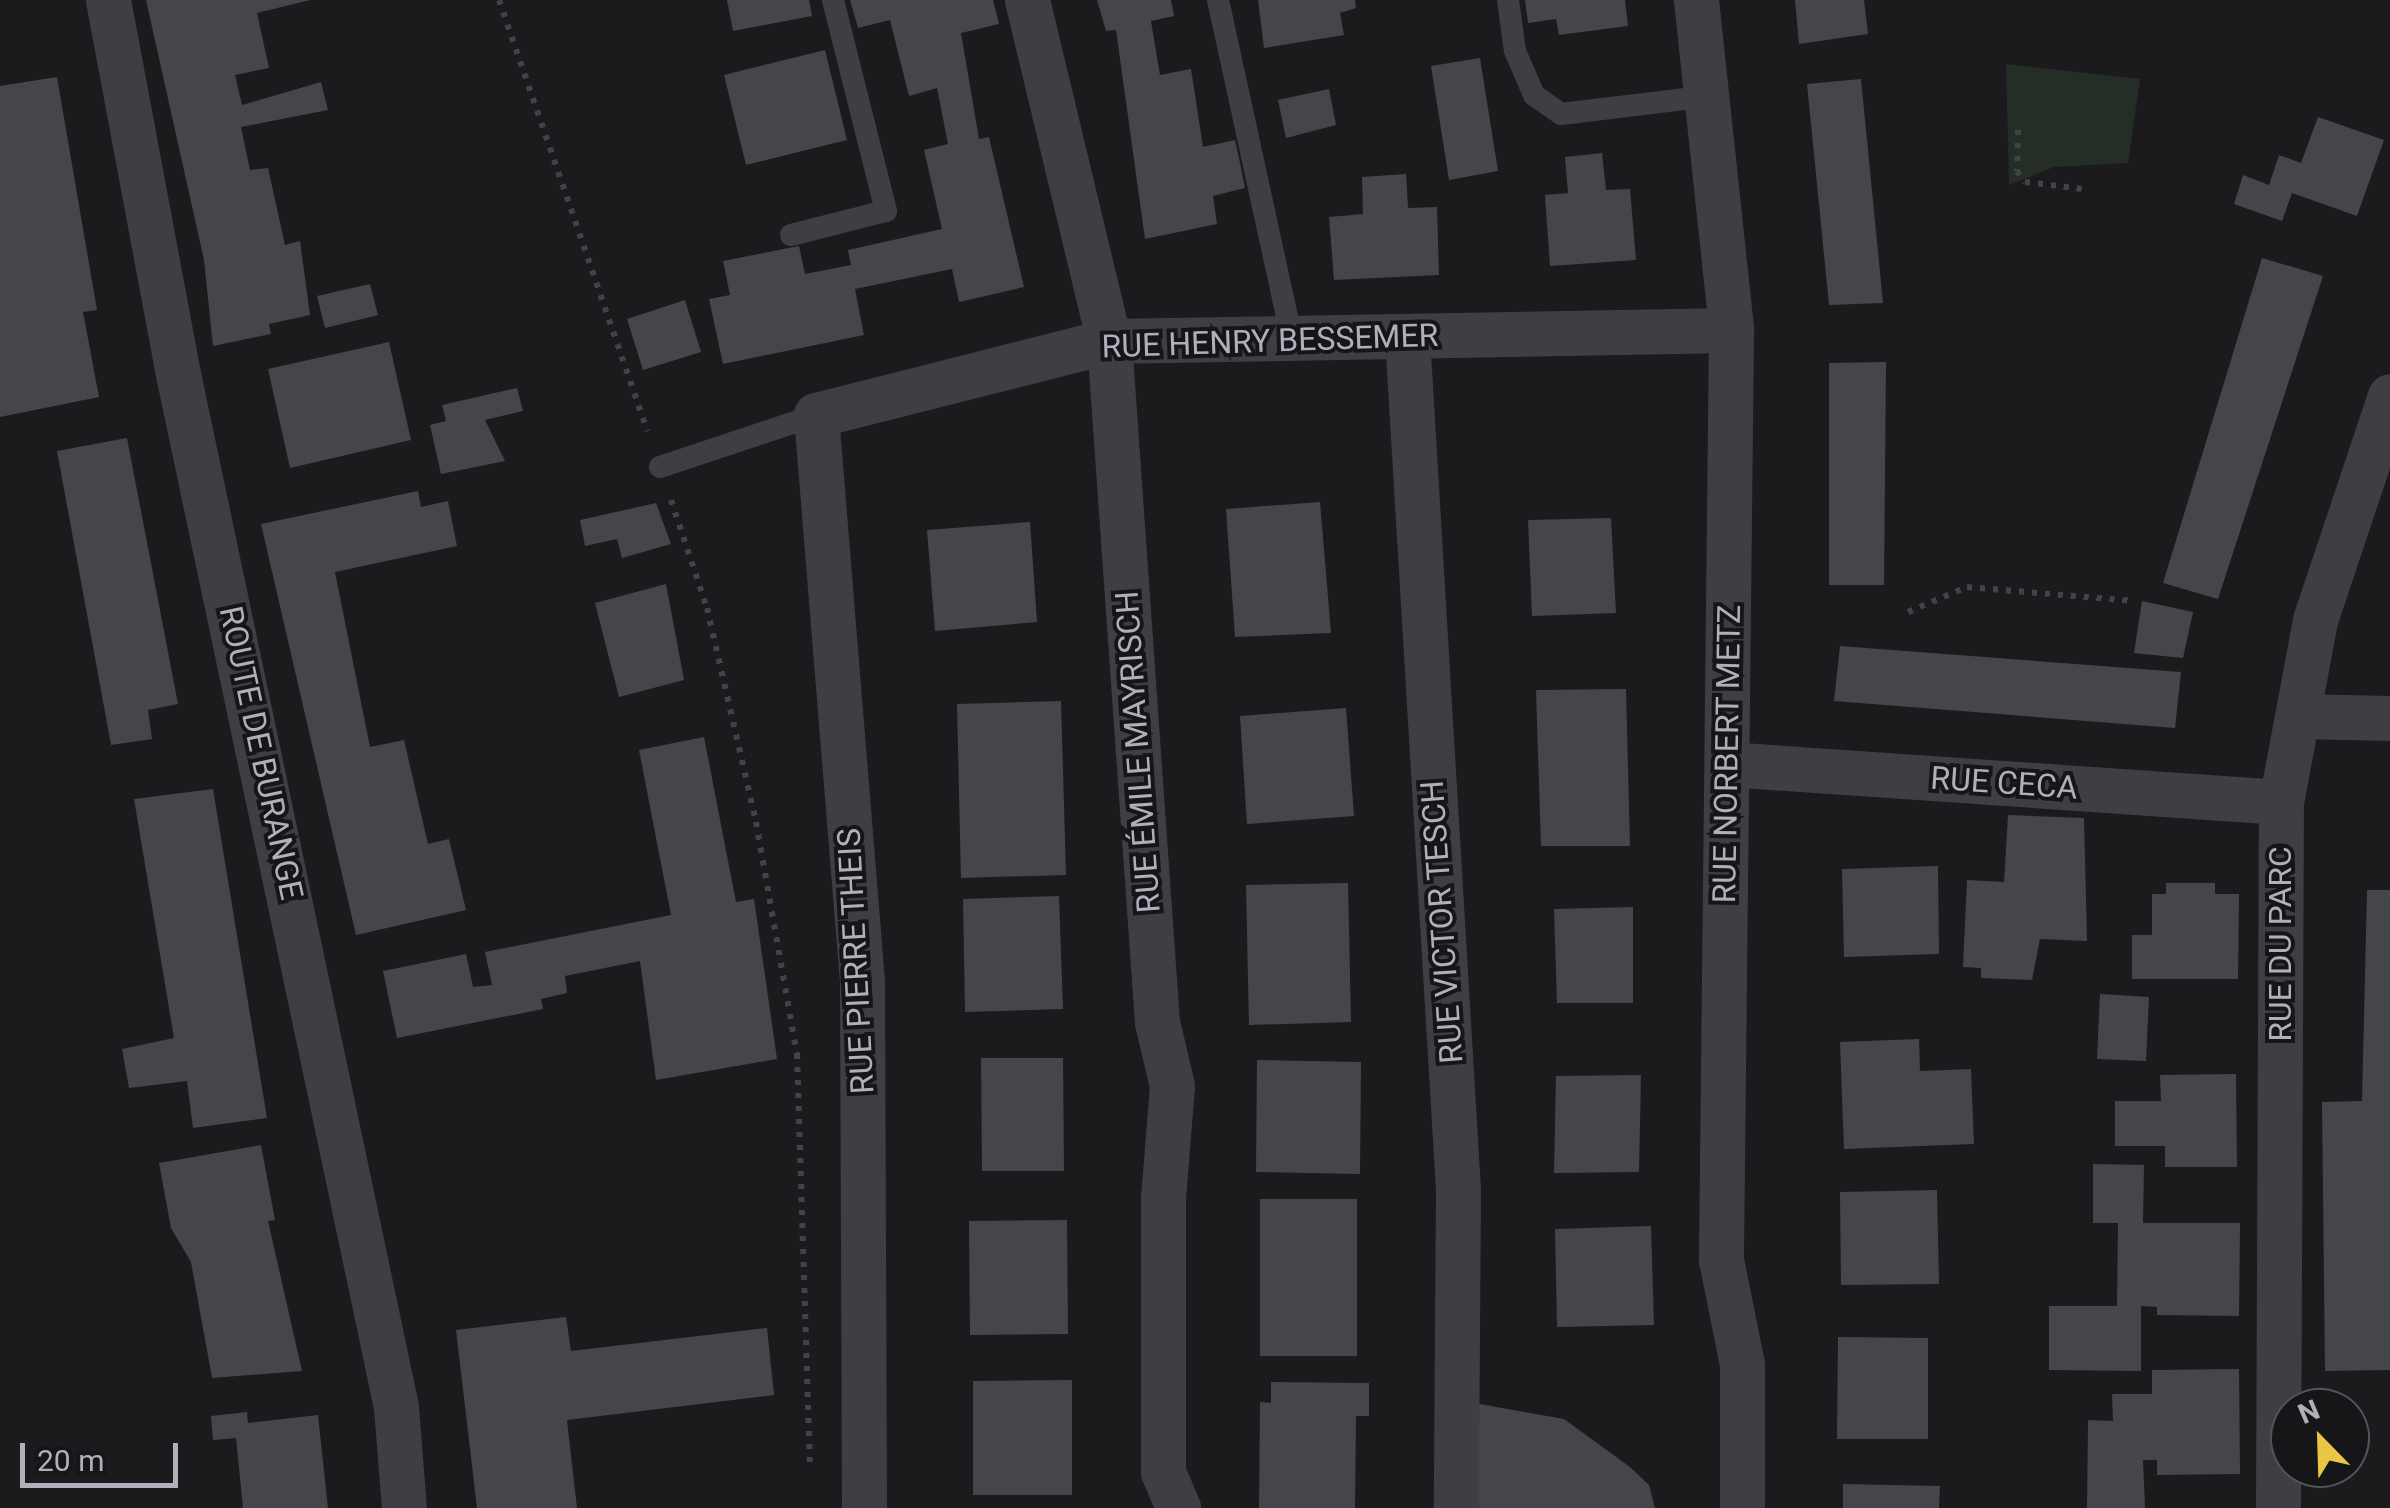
<!DOCTYPE html>
<html>
<head>
<meta charset="utf-8">
<style>
  body { margin:0 }
  #map { position:relative; width:2390px; height:1508px; overflow:hidden; background:#1b1b1d; font-family:Roboto,sans-serif }
  div>[style] { position:absolute }
  [style*='--x'] { left:calc(var(--x)*1px); top:calc(var(--y)*1px); width:calc(var(--w)*1px); rotate:calc(var(--a)*1deg) }
  .green>* { inset:0; background:#252d27 }
  .building>* { inset:0; background:#45464a }
  .path>* { height:6px; margin-top:-3px; transform-origin:0; background:repeating-linear-gradient(90deg,#424349 0 5px,transparent 0 13px) }
  .lane>* { height:22px; margin:-11px; padding:0 11px; transform-origin:11px; border-radius:11px; background:#3e3e44 }
  .street>* { height:45px; margin:-22.5px; padding:0 22.5px; transform-origin:22.5px; border-radius:22.5px; background:#3e3e44 }
  span { translate:-50% -50%; white-space:nowrap; text-align:center; line-height:1.15; -webkit-text-stroke:8px #161618; paint-order:stroke }
  .street-label { font-size:32px; color:#aeb1bc }
  .north { position:absolute; left:2270px; top:1388px; width:100px; height:100px; box-sizing:border-box; background:#161618; border:2px solid #53545a; border-radius:50%; rotate:337deg; font-size:28px; font-weight:700; line-height:40px; text-align:center; color:#aeb1bc }
  .north::after { content:''; display:block; margin:auto; width:35px; height:45px; background:#eac546; clip-path:polygon(50% 0,100% 100%,50% 72%,0 100%) }
  .scale { position:absolute; left:20px; top:1443px; width:158px; height:45px; box-sizing:border-box; border:5px solid #aeb1bc; border-top:0; padding-left:12px; font-size:30px; line-height:35px; white-space:nowrap; color:#aeb1bc; -webkit-text-stroke:8px #161618; paint-order:stroke }
</style>
</head>
<body>
<div id="map">
  <div class="green">
    <div style="clip-path:polygon(2006px 64px,2140px 79px,2128px 163px,2054px 167px,2009px 185px)"></div>
  </div>
  <div class="building">
    <div style="clip-path:polygon(146px 0,310px 0,257px 13px,269px 68px,235px 75px,242px 105px,321px 82px,328px 110px,241px 127px,250px 170px,268px 168px,285px 245px,300px 241px,310px 315px,269px 324px,271px 334px,213px 346px,204px 260px)"></div>
    <div style="clip-path:polygon(727px 0,809px 0,812px 16px,733px 31px)"></div>
    <div style="clip-path:polygon(850px 0,993px 0,999px 24px,961px 33px,979px 139px,989px 137px,1024px 287px,959px 302px,952px 269px,855px 289px,864px 335px,723px 364px,709px 299px,730px 295px,723px 261px,799px 246px,805px 274px,851px 265px,848px 250px,942px 229px,924px 150px,948px 144px,937px 88px,909px 96px,890px 20px,858px 28px)"></div>
    <div style="clip-path:polygon(1097px 0,1171px 0,1174px 16px,1151px 21px,1160px 75px,1191px 69px,1203px 147px,1235px 140px,1240px 163px,1245px 188px,1213px 196px,1217px 224px,1145px 239px,1116px 30px,1106px 31px)"></div>
    <div style="clip-path:polygon(1258px 0,1355px 0,1356px 8px,1340px 13px,1344px 35px,1264px 48px)"></div>
    <div style="clip-path:polygon(1625px 0,1628px 26px,1559px 35px,1556px 19px,1528px 23px,1525px 0)"></div>
    <div style="clip-path:polygon(1795px 0,1864px 0,1868px 34px,1799px 44px)"></div>
    <div style="clip-path:polygon(825px 50px,847px 140px,746px 165px,724px 75px)"></div>
    <div style="clip-path:polygon(1480px 58px,1498px 171px,1449px 180px,1431px 66px)"></div>
    <div style="clip-path:polygon(57px 77px,97px 310px,83px 312px,99px 397px,0 417px,0 86px)"></div>
    <div style="clip-path:polygon(1861px 79px,1883px 303px,1829px 305px,1807px 84px)"></div>
    <div style="clip-path:polygon(1329px 89px,1336px 125px,1286px 138px,1278px 100px)"></div>
    <div style="clip-path:polygon(2318px 117px,2384px 140px,2357px 216px,2292px 193px,2282px 221px,2234px 204px,2243px 175px,2269px 185px,2279px 155px,2301px 163px)"></div>
    <div style="clip-path:polygon(1602px 153px,1606px 190px,1630px 189px,1636px 260px,1550px 266px,1545px 195px,1568px 193px,1565px 157px)"></div>
    <div style="clip-path:polygon(1406px 174px,1408px 208px,1437px 207px,1439px 275px,1334px 280px,1329px 217px,1363px 214px,1362px 177px)"></div>
    <div style="clip-path:polygon(2262px 258px,2323px 276px,2218px 599px,2163px 583px)"></div>
    <div style="clip-path:polygon(370px 284px,378px 315px,325px 328px,317px 296px)"></div>
    <div style="clip-path:polygon(685px 300px,701px 352px,643px 370px,627px 319px)"></div>
    <div style="clip-path:polygon(389px 342px,411px 440px,290px 468px,268px 369px)"></div>
    <div style="clip-path:polygon(1886px 362px,1884px 585px,1829px 585px,1829px 363px)"></div>
    <div style="clip-path:polygon(517px 388px,523px 411px,485px 420px,505px 461px,441px 474px,430px 425px,446px 421px,442px 405px)"></div>
    <div style="clip-path:polygon(127px 438px,178px 704px,148px 710px,152px 739px,111px 745px,57px 451px)"></div>
    <div style="clip-path:polygon(418px 491px,421px 507px,448px 501px,457px 546px,335px 572px,370px 747px,404px 740px,428px 844px,449px 839px,466px 910px,356px 935px,261px 524px)"></div>
    <div style="clip-path:polygon(1320px 502px,1331px 633px,1235px 637px,1226px 509px)"></div>
    <div style="clip-path:polygon(656px 503px,671px 544px,622px 558px,617px 539px,585px 546px,580px 520px)"></div>
    <div style="clip-path:polygon(1611px 518px,1616px 613px,1532px 616px,1528px 520px)"></div>
    <div style="clip-path:polygon(1030px 522px,1037px 622px,935px 631px,927px 530px)"></div>
    <div style="clip-path:polygon(666px 584px,684px 680px,619px 697px,595px 603px)"></div>
    <div style="clip-path:polygon(2142px 601px,2193px 612px,2183px 658px,2134px 653px)"></div>
    <div style="clip-path:polygon(1840px 646px,2181px 672px,2175px 728px,1834px 701px)"></div>
    <div style="clip-path:polygon(1626px 689px,1630px 846px,1541px 846px,1536px 690px)"></div>
    <div style="clip-path:polygon(1061px 701px,1066px 875px,961px 878px,957px 704px)"></div>
    <div style="clip-path:polygon(1346px 708px,1354px 816px,1247px 824px,1240px 716px)"></div>
    <div style="clip-path:polygon(704px 737px,736px 902px,754px 899px,777px 1059px,656px 1080px,640px 961px,565px 976px,567px 993px,541px 999px,543px 1009px,397px 1038px,383px 971px,466px 954px,473px 987px,492px 985px,485px 952px,671px 915px,639px 750px)"></div>
    <div style="clip-path:polygon(213px 789px,267px 1118px,193px 1128px,187px 1081px,129px 1088px,122px 1049px,174px 1038px,134px 799px)"></div>
    <div style="clip-path:polygon(2008px 815px,2084px 818px,2087px 941px,2040px 939px,2032px 980px,1981px 978px,1981px 968px,1963px 967px,1967px 880px,2004px 882px)"></div>
    <div style="clip-path:polygon(1938px 866px,1939px 954px,1844px 957px,1842px 869px)"></div>
    <div style="clip-path:polygon(1348px 883px,1351px 1022px,1249px 1025px,1246px 885px)"></div>
    <div style="clip-path:polygon(2166px 883px,2215px 883px,2215px 894px,2239px 894px,2238px 979px,2132px 979px,2132px 935px,2152px 935px,2152px 894px,2166px 894px)"></div>
    <div style="clip-path:polygon(2367px 890px,2390px 890px,2390px 1370px,2325px 1371px,2322px 1102px,2362px 1101px)"></div>
    <div style="clip-path:polygon(1059px 896px,1063px 1009px,965px 1012px,963px 899px)"></div>
    <div style="clip-path:polygon(1633px 907px,1633px 1003px,1557px 1003px,1554px 909px)"></div>
    <div style="clip-path:polygon(2100px 994px,2149px 997px,2146px 1061px,2097px 1059px)"></div>
    <div style="clip-path:polygon(1919px 1039px,1920px 1071px,1971px 1069px,1974px 1144px,1844px 1149px,1840px 1042px)"></div>
    <div style="clip-path:polygon(981px 1058px,1063px 1058px,1064px 1171px,982px 1171px)"></div>
    <div style="clip-path:polygon(1257px 1060px,1361px 1062px,1360px 1174px,1256px 1172px)"></div>
    <div style="clip-path:polygon(2236px 1074px,2237px 1167px,2165px 1167px,2165px 1146px,2115px 1146px,2115px 1101px,2161px 1101px,2160px 1075px)"></div>
    <div style="clip-path:polygon(1641px 1075px,1639px 1172px,1554px 1173px,1556px 1076px)"></div>
    <div style="clip-path:polygon(261px 1145px,275px 1220px,268px 1221px,302px 1371px,212px 1378px,191px 1262px,171px 1228px,159px 1163px)"></div>
    <div style="clip-path:polygon(2093px 1164px,2144px 1165px,2143px 1223px,2240px 1223px,2239px 1316px,2157px 1315px,2157px 1307px,2141px 1306px,2141px 1371px,2049px 1370px,2049px 1306px,2117px 1306px,2118px 1223px,2093px 1223px)"></div>
    <div style="clip-path:polygon(1937px 1190px,1939px 1284px,1841px 1285px,1840px 1192px)"></div>
    <div style="clip-path:polygon(1260px 1199px,1357px 1199px,1357px 1356px,1260px 1356px)"></div>
    <div style="clip-path:polygon(1067px 1220px,1068px 1334px,970px 1335px,969px 1221px)"></div>
    <div style="clip-path:polygon(1651px 1226px,1654px 1325px,1557px 1327px,1555px 1229px)"></div>
    <div style="clip-path:polygon(566px 1317px,571px 1351px,767px 1328px,774px 1395px,567px 1420px,577px 1508px,477px 1508px,456px 1330px)"></div>
    <div style="clip-path:polygon(1838px 1337px,1928px 1338px,1928px 1439px,1837px 1439px)"></div>
    <div style="clip-path:polygon(2239px 1369px,2240px 1474px,2157px 1475px,2157px 1460px,2143px 1460px,2145px 1508px,2087px 1508px,2088px 1420px,2113px 1421px,2112px 1394px,2152px 1394px,2152px 1370px)"></div>
    <div style="clip-path:polygon(1072px 1380px,1072px 1495px,973px 1495px,973px 1381px)"></div>
    <div style="clip-path:polygon(1271px 1382px,1369px 1383px,1369px 1416px,1356px 1416px,1355px 1508px,1259px 1508px,1260px 1402px,1271px 1403px)"></div>
    <div style="clip-path:polygon(1474px 1403px,1564px 1419px,1630px 1467px,1649px 1485px,1655px 1508px,1469px 1508px)"></div>
    <div style="clip-path:polygon(247px 1412px,248px 1423px,318px 1415px,328px 1508px,243px 1508px,236px 1438px,213px 1440px,211px 1416px)"></div>
    <div style="clip-path:polygon(1843px 1484px,1940px 1486px,1939px 1508px,1843px 1508px)"></div>
  </div>
  <div class="path">
    <div style="--x:499;--y:0;--w:456;--a:71"></div>
    <div style="--x:2018;--y:130;--w:41;--a:91.4"></div>
    <div style="--x:2017;--y:171;--w:14;--a:54"></div>
    <div style="--x:2025;--y:182;--w:58;--a:6.9"></div>
    <div style="--x:671;--y:500;--w:114;--a:71.6"></div>
    <div style="--x:707;--y:608;--w:220;--a:77.1"></div>
    <div style="--x:756;--y:822;--w:236;--a:80"></div>
    <div style="--x:797;--y:1054;--w:408;--a:88.2"></div>
    <div style="--x:1908;--y:612;--w:64;--a:-23"></div>
    <div style="--x:1967;--y:587;--w:168;--a:4.8"></div>
  </div>
  <div class="lane">
    <div style="--x:1218;--y:0;--w:346;--a:77.7"></div>
    <div style="--x:1508;--y:0;--w:51;--a:82.2"></div>
    <div style="--x:1515;--y:51;--w:48;--a:66.6"></div>
    <div style="--x:1534;--y:95;--w:33;--a:35"></div>
    <div style="--x:1561;--y:114;--w:149;--a:-6.9"></div>
    <div style="--x:791;--y:235;--w:98;--a:-14.2"></div>
    <div style="--x:886;--y:211;--w:218;--a:-104.1"></div>
    <div style="--x:660;--y:467;--w:164;--a:-18.4"></div>
  </div>
  <div class="street">
    <div style="--x:108;--y:0;--w:380;--a:79.4"></div>
    <div style="--x:178;--y:374;--w:1056;--a:78.08"></div>
    <div style="--x:396;--y:1407;--w:101;--a:85.5"></div>
    <div style="--x:1027;--y:0;--w:351;--a:76.5"></div>
    <div style="--x:1109;--y:341;--w:683;--a:85.97"></div>
    <div style="--x:1157;--y:1022;--w:66;--a:76.8"></div>
    <div style="--x:1172;--y:1086;--w:111;--a:94.6"></div>
    <div style="--x:1163;--y:1197;--w:275;--a:90"></div>
    <div style="--x:1163;--y:1472;--w:39;--a:67"></div>
    <div style="--x:1696;--y:0;--w:332;--a:83.9"></div>
    <div style="--x:1731;--y:330;--w:930;--a:90.62"></div>
    <div style="--x:1721;--y:1260;--w:106;--a:78.6"></div>
    <div style="--x:1742;--y:1364;--w:144;--a:90"></div>
    <div style="--x:1407;--y:336;--w:856;--a:86.58"></div>
    <div style="--x:1458;--y:1190;--w:318;--a:90.4"></div>
    <div style="--x:2298;--y:716;--w:92;--a:1.2"></div>
    <div style="--x:1727;--y:764;--w:555;--a:3.92"></div>
    <div style="--x:864;--y:1508;--w:527;--a:-90.22"></div>
    <div style="--x:862;--y:981;--w:568;--a:-94.65"></div>
    <div style="--x:816;--y:415;--w:302;--a:-14.2"></div>
    <div style="--x:1109;--y:341;--w:622;--a:-1.01"></div>
    <div style="--x:2278;--y:1508;--w:706;--a:-89.76"></div>
    <div style="--x:2281;--y:802;--w:185;--a:-79.4"></div>
    <div style="--x:2315;--y:620;--w:236;--a:-71.5"></div>
  </div>
  <div class="street-label">
    <span style="left:1270px;top:341px;rotate:-2deg">RUE HENRY BESSEMER</span>
    <span style="left:1138px;top:752px;rotate:-94deg">RUE ÉMILE MAYRISCH</span>
    <span style="left:261px;top:753px;rotate:78deg">ROUTE DE BURANGE</span>
    <span style="left:1727px;top:754px;rotate:-89deg">RUE NORBERT METZ</span>
    <span style="left:2004px;top:783px;rotate:4deg">RUE CECA</span>
    <span style="left:1442px;top:922px;rotate:-94deg">RUE VICTOR TESCH</span>
    <span style="left:2280px;top:944px;rotate:-90deg">RUE DU PARC</span>
    <span style="left:856px;top:961px;rotate:-93deg">RUE PIERRE THEIS</span>
  </div>
  <div class="north">N</div>
  <div class="scale">20 m</div>
</div>
</body>
</html>
